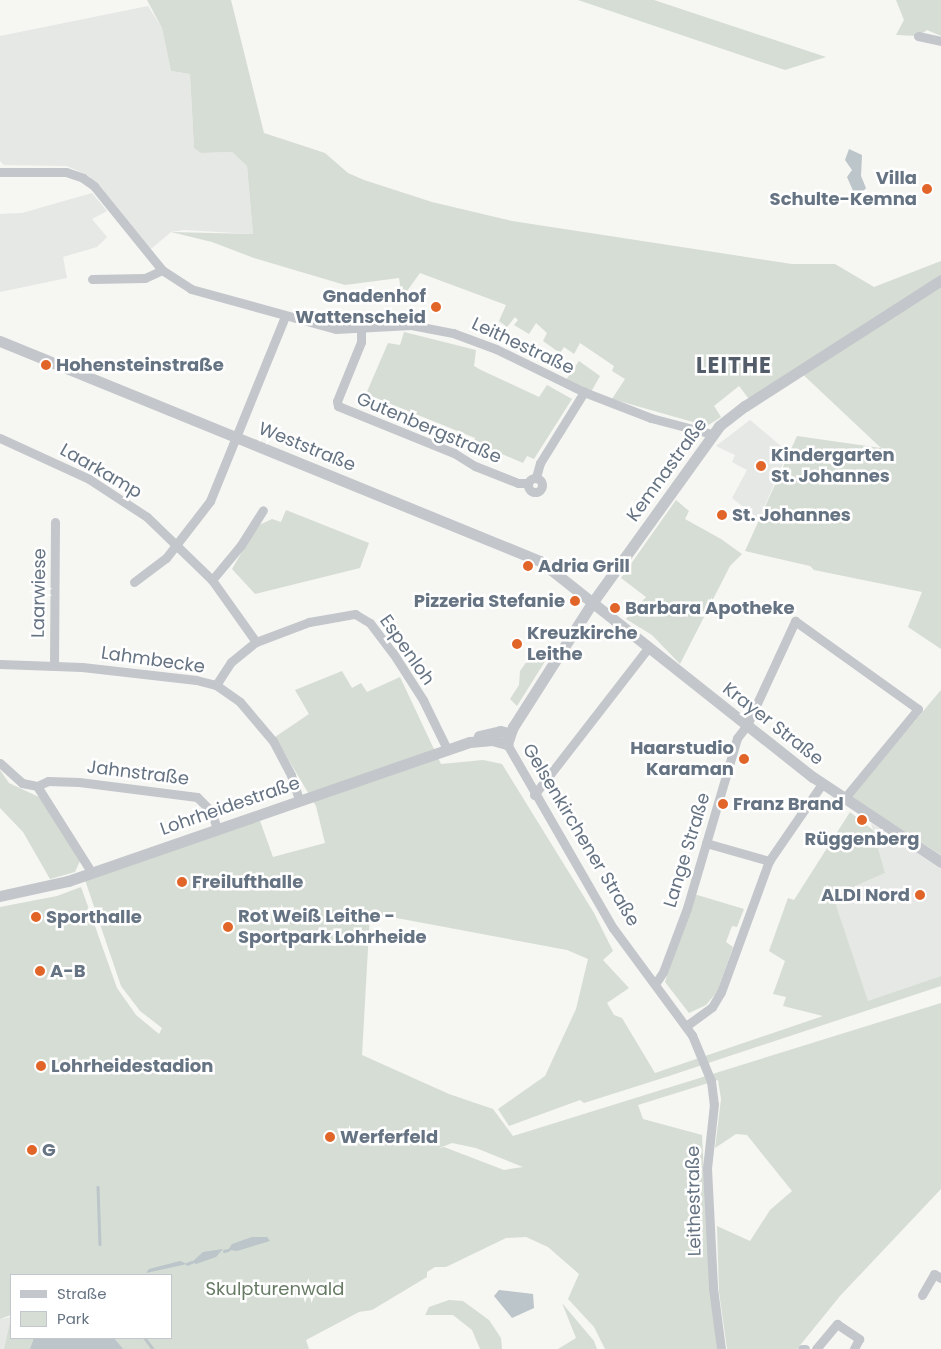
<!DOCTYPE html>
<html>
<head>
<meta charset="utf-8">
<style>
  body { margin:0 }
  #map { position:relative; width:941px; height:1349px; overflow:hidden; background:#f6f6f3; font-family:Poppins,sans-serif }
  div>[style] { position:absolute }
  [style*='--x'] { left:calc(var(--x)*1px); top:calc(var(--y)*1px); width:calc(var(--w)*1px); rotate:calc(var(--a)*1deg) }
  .built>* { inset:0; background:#e6e8e6 }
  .green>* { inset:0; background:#d6ddd4 }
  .water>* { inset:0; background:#bbc5ca }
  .stream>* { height:2.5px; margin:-1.25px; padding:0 1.25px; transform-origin:1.25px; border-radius:1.25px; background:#bbc5ca }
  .minor>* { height:9px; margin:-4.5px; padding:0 4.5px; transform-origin:4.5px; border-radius:4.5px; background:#c3c6ca }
  .minor>.ring { margin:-4.5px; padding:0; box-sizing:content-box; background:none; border:9px solid #c3c6ca; border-radius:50% }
  .tertiary>* { height:11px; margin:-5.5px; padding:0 5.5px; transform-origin:5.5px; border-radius:5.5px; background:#c3c6ca }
  .dots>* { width:14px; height:14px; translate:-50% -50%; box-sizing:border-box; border:2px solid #fff; border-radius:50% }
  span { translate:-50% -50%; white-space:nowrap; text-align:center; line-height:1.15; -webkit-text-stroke:5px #fff; paint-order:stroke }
  .poi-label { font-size:18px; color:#657383; font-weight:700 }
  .right { translate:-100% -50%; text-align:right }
  .left { translate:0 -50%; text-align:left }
  .street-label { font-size:18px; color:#657383 }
  .park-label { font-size:18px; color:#677b64 }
  .district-label { font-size:22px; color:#535d69; font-weight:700; letter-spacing:1px }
  .legend { position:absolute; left:10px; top:1274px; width:162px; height:65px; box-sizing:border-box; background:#fff; border:1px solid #c1c7cd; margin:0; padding:6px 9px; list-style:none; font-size:15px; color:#657383 }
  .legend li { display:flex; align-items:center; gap:10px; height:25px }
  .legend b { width:25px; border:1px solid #c1c7cd }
</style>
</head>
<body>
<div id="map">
  <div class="built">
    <div style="clip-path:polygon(148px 6px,162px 28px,171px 71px,190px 74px,194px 148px,201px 153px,232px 152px,247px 166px,253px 234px,184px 230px,171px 232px,151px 249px,89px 176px,67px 166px,4px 165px,0 161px,0 36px)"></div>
    <div style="clip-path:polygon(92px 193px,107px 211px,92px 219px,107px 237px,97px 247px,63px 257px,67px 278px,0 292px,0 214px,22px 213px)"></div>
    <div style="clip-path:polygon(750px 420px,788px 452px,759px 519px,732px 498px,747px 470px,732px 462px,735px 455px,716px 446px)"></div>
    <div style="clip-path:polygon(871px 823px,941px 869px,941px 976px,868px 1002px,833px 896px,885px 873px)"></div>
    <div style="clip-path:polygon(11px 1317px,4px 1349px,0 1349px,0 1319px)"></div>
  </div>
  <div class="green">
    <div style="clip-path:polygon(147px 0,231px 0,264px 133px,325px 153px,348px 173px,364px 180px,432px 202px,512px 221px,792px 264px,835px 264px,874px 287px,941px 261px,941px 649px,908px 627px,922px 592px,814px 570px,810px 566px,745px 551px,797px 436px,881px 448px,796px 368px,749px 399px,739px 386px,714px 406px,721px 417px,707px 426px,612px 399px,625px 379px,612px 371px,614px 366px,580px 343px,574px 354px,564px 347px,560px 353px,543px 341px,547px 333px,536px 323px,529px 334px,514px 325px,518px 320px,515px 317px,507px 327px,499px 321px,506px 305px,420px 273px,402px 298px,399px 278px,345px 285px,254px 258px,212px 242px,171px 232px,253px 234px,247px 166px,232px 152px,201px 153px,194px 148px,190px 74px,171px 71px,162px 28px)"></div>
    <div style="clip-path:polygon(578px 0,654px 0,826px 57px,785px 70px)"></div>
    <div style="clip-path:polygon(896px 0,941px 0,941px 36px,927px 30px,918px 36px,896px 35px,904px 20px)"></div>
    <div style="clip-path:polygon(404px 332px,476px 350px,474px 366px,481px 370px,539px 397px,547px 385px,572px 399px,534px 459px,527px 456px,523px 463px,474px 442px,475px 438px,366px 394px,388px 343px,400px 345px)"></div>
    <div style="clip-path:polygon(579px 361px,600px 376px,591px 392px,566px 380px)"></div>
    <div style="clip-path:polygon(676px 500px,689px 511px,685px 519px,721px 539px,742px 554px,730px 566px,680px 664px,652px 635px,626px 619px,646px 597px,621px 578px)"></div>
    <div style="clip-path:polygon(286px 510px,369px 543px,360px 568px,255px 594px,232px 569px,257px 526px,272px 519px,281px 522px)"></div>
    <div style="clip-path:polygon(535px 650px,549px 655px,517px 706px,510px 699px,519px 685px,520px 671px)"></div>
    <div style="clip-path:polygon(evenodd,342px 671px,352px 688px,361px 683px,367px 692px,400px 677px,441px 764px,483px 760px,502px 764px,594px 913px,613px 951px,603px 960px,629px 988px,607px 1003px,614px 1015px,622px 1018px,655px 1073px,823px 1016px,783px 1006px,786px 997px,773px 994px,785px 961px,769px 951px,788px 898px,794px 900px,850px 812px,873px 830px,885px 873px,833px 896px,868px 1001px,941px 976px,941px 986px,666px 1077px,584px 1103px,580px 1100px,509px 1126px,498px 1109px,545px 1076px,576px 1009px,588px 959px,567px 950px,370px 913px,362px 1055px,449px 1094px,493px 1109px,513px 1136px,941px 1003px,941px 1189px,840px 1296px,797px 1349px,727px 1349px,719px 1292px,717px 1226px,750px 1241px,770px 1210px,792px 1191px,747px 1135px,736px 1134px,715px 1148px,721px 1099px,718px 1080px,638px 1105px,643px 1119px,702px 1135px,709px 1272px,717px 1349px,605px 1349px,594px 1327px,568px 1299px,579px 1274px,548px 1247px,526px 1237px,506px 1238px,446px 1267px,435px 1267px,427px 1272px,427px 1277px,372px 1310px,359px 1312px,306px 1340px,309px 1349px,4px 1349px,11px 1317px,11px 1338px,171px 1338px,171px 1275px,11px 1275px,11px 1315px,0 1319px,0 907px,57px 896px,81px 887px,117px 988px,136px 1015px,159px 1034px,162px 1028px,140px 1011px,121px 986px,85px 880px,259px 818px,273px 857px,325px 843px,316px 806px,275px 737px,309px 714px,295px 690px,342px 671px,452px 1143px,476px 1148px,523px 1167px,504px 1170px,444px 1147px,437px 1149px,452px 1143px)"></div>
    <div style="clip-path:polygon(941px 690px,941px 855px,851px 797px)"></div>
    <div style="clip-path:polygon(0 770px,9px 783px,41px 798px,80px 861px,75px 872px,50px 879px,23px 832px,0 808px)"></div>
    <div style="clip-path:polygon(694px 894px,744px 909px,737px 927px,732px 926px,726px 942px,733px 947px,717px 992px,706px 1005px,689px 1013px,665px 982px)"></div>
    <div style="clip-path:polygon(449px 1300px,463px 1301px,489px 1320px,501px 1338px,502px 1349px,480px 1349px,472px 1330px,453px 1315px,425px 1315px,429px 1307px)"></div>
    <div style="clip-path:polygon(562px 1303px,594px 1341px,597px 1349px,558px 1349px,576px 1338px)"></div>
  </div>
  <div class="water">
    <div style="clip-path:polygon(849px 149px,862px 155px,861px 176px,866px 188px,860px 195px,854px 193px,847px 177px,852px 170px,845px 160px)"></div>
    <div style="clip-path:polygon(252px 1237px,267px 1237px,270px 1241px,237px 1251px,228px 1250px,232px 1244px)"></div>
    <div style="clip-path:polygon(223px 1249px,216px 1257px,196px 1264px,192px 1262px,203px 1252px)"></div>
    <div style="clip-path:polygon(180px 1261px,187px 1264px,146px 1273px,149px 1269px)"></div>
    <div style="clip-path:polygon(499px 1290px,533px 1294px,534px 1308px,512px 1318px,494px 1296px)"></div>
    <div style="clip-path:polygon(34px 1338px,114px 1338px,123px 1349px,30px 1349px)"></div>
  </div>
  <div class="stream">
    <div style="--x:98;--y:1187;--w:57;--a:88"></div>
    <div style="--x:224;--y:1251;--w:4;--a:-14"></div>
    <div style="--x:187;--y:1264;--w:5;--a:-22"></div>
    <div style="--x:145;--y:1338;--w:14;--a:54"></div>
  </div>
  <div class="minor">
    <div style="--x:918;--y:36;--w:24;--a:12"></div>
    <div style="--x:0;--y:172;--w:66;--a:0"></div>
    <div style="--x:66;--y:172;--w:18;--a:19"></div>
    <div style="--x:83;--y:178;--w:14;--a:36"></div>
    <div style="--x:94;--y:186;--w:108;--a:51"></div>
    <div style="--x:162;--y:270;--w:35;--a:33"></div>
    <div style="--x:191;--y:289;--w:150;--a:15.4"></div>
    <div style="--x:336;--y:329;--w:75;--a:-3.1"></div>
    <div style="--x:411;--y:325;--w:43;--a:10.8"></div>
    <div style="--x:453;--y:333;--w:46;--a:20.4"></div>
    <div style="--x:496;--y:349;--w:98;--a:26"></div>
    <div style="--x:584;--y:392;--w:72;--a:21.2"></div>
    <div style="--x:651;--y:418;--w:63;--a:14.7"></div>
    <div style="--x:92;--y:279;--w:53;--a:-1.1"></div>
    <div style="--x:145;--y:278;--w:19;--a:-25"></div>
    <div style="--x:361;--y:330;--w:12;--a:90"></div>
    <div style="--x:361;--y:342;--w:64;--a:112.1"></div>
    <div style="--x:337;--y:401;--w:5;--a:79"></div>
    <div style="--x:338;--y:406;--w:125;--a:22.1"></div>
    <div style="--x:454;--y:453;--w:25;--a:32"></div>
    <div style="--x:475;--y:466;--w:46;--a:21.6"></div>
    <div style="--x:518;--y:483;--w:10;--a:0"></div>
    <div style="--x:0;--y:438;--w:98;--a:24.7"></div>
    <div style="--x:89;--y:479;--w:69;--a:33.2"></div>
    <div style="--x:147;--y:517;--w:91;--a:44.1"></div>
    <div style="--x:212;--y:580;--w:76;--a:54.6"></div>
    <div style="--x:536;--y:477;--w:15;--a:-74"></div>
    <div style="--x:540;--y:463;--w:84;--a:-58.2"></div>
    <div class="ring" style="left:528px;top:478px;width:5px;height:5px"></div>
    <div style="--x:212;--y:580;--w:45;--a:-50.4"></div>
    <div style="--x:241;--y:545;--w:41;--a:-57.8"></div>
    <div style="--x:134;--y:582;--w:40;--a:-37"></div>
    <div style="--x:166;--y:558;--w:72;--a:-52.3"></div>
    <div style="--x:210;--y:501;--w:200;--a:-67.9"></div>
    <div style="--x:0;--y:664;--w:82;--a:2.1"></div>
    <div style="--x:82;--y:667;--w:115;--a:6.5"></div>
    <div style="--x:196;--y:680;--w:21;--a:14"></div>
    <div style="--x:216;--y:685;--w:29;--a:35"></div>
    <div style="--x:240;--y:702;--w:51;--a:49.8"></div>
    <div style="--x:273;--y:741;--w:38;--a:62"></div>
    <div style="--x:291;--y:775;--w:26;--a:72"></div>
    <div style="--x:54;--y:665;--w:143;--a:-89.6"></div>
    <div style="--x:216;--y:685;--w:27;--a:-57"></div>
    <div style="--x:231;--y:662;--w:32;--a:-39"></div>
    <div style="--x:256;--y:642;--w:57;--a:-20.7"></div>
    <div style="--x:309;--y:622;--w:47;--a:-9.9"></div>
    <div style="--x:355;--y:614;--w:17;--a:31"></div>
    <div style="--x:370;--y:623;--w:38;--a:53"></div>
    <div style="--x:393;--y:653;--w:56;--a:57.4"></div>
    <div style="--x:423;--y:700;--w:55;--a:63.9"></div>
    <div style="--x:507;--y:744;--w:212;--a:60.1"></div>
    <div style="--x:613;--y:928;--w:133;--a:53.6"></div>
    <div style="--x:692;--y:1035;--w:50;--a:67.6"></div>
    <div style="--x:711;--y:1081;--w:23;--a:83"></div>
    <div style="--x:714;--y:1104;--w:64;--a:96.2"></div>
    <div style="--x:707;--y:1168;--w:120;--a:87.1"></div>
    <div style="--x:713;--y:1288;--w:62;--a:82.5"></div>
    <div style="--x:0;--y:763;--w:30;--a:42"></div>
    <div style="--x:22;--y:783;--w:15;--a:11"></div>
    <div style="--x:37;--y:786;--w:103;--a:57.7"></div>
    <div style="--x:37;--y:786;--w:12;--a:-24"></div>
    <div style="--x:48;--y:781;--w:31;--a:2"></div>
    <div style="--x:79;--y:782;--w:119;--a:7.2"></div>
    <div style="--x:197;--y:797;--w:20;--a:45"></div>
    <div style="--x:211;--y:811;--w:18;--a:71"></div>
    <div style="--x:534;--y:795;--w:186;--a:-52.2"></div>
    <div style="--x:706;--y:843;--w:66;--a:15.9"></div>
    <div style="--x:655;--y:984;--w:14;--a:-56"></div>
    <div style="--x:663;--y:972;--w:68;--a:-69.4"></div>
    <div style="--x:687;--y:908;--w:177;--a:-73.6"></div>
    <div style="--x:737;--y:738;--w:16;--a:-52"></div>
    <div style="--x:747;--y:725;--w:115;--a:-65.2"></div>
    <div style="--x:795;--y:621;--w:151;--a:35.6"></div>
    <div style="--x:918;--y:709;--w:118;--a:129.5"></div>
    <div style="--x:686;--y:1026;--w:32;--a:-36"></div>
    <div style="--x:712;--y:1007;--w:17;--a:-59"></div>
    <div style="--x:721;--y:992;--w:140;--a:-69.9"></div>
    <div style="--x:769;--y:861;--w:93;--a:-55.5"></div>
    <div style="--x:922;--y:1295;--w:24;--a:-60"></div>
    <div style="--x:934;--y:1274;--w:8;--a:30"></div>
    <div style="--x:802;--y:1349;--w:3;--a:0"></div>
    <div style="--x:816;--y:1349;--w:33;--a:-50"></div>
    <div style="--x:837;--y:1324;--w:27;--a:34"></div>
    <div style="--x:859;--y:1339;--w:11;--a:117"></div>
  </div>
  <div class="tertiary">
    <div style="--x:0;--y:341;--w:583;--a:22.17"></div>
    <div style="--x:540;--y:561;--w:348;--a:38.4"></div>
    <div style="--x:813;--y:777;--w:154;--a:33.6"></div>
    <div style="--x:479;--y:736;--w:22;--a:-13"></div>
    <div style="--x:500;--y:731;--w:9;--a:13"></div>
    <div style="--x:0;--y:896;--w:70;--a:-12.4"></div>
    <div style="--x:68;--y:881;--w:425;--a:-19.1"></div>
    <div style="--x:470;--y:742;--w:22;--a:-5"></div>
    <div style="--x:492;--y:740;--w:16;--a:15"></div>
    <div style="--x:507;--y:744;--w:18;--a:-71"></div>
    <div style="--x:513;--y:727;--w:147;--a:-57.5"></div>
    <div style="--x:592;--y:603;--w:218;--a:-54.3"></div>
    <div style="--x:719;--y:426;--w:33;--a:-38"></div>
    <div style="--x:745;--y:406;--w:233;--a:-32.7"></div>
  </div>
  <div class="dots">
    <div style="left:927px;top:189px;background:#e16428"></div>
    <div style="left:436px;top:307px;background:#e16428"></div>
    <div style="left:46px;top:365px;background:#e16428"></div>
    <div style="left:761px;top:466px;background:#e16428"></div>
    <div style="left:722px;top:515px;background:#e16428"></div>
    <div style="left:528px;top:566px;background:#e16428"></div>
    <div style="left:575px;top:601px;background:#e16428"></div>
    <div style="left:615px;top:608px;background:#e16428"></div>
    <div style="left:517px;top:644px;background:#e16428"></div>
    <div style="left:744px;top:759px;background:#e16428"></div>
    <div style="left:723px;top:804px;background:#e16428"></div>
    <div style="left:862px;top:820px;background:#e16428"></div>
    <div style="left:182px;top:882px;background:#e16428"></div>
    <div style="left:920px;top:895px;background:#e16428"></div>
    <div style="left:36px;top:917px;background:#e16428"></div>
    <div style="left:228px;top:927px;background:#e16428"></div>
    <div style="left:40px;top:971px;background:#e16428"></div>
    <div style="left:41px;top:1066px;background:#e16428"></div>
    <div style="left:330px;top:1137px;background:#e16428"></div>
    <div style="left:32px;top:1150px;background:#e16428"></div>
  </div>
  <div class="poi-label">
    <span class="right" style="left:917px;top:189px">Villa<br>Schulte-Kemna</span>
    <span class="right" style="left:426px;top:307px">Gnadenhof<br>Wattenscheid</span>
    <span class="left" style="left:56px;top:365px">Hohensteinstraße</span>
    <span class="left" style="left:771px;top:466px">Kindergarten<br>St. Johannes</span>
    <span class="left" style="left:732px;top:515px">St. Johannes</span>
    <span class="left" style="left:538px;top:566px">Adria Grill</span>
    <span class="right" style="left:565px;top:601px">Pizzeria Stefanie</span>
    <span class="left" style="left:625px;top:608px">Barbara Apotheke</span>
    <span class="left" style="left:527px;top:644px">Kreuzkirche<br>Leithe</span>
    <span class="right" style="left:734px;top:759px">Haarstudio<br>Karaman</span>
    <span class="left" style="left:733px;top:804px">Franz Brand</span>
    <span style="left:862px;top:839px">Rüggenberg</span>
    <span class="left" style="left:192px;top:882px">Freilufthalle</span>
    <span class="right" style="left:910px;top:895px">ALDI Nord</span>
    <span class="left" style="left:46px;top:917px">Sporthalle</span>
    <span class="left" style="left:238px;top:927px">Rot Weiß Leithe -<br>Sportpark Lohrheide</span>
    <span class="left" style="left:50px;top:971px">A-B</span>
    <span class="left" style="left:51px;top:1066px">Lohrheidestadion</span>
    <span class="left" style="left:340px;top:1137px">Werferfeld</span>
    <span class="left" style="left:42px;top:1150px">G</span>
  </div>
  <div class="street-label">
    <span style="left:523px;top:346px;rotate:25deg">Leithestraße</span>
    <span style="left:429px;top:428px;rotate:23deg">Gutenbergstraße</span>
    <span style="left:307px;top:447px;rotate:22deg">Weststraße</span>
    <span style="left:667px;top:470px;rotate:-54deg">Kemnastraße</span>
    <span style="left:101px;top:471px;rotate:30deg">Laarkamp</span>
    <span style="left:39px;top:593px;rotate:-89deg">Laarwiese</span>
    <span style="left:407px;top:650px;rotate:55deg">Espenloh</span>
    <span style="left:153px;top:660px;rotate:8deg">Lahmbecke</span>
    <span style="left:773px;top:724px;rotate:38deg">Krayer Straße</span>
    <span style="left:138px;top:773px;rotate:7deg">Jahnstraße</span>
    <span style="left:230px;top:806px;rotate:-19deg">Lohrheidestraße</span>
    <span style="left:581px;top:835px;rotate:59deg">Gelsenkirchener Straße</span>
    <span style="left:687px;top:850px;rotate:-73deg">Lange Straße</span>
    <span style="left:694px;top:1201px;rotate:-91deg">Leithestraße</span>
  </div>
  <div class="park-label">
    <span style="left:275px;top:1289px">Skulpturenwald</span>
  </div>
  <div class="district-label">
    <span style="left:734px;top:366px">LEITHE</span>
  </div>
  <ul class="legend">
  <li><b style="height:6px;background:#c3c6ca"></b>Straße</li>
  <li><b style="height:14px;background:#d6ddd4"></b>Park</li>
  </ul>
</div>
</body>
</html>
